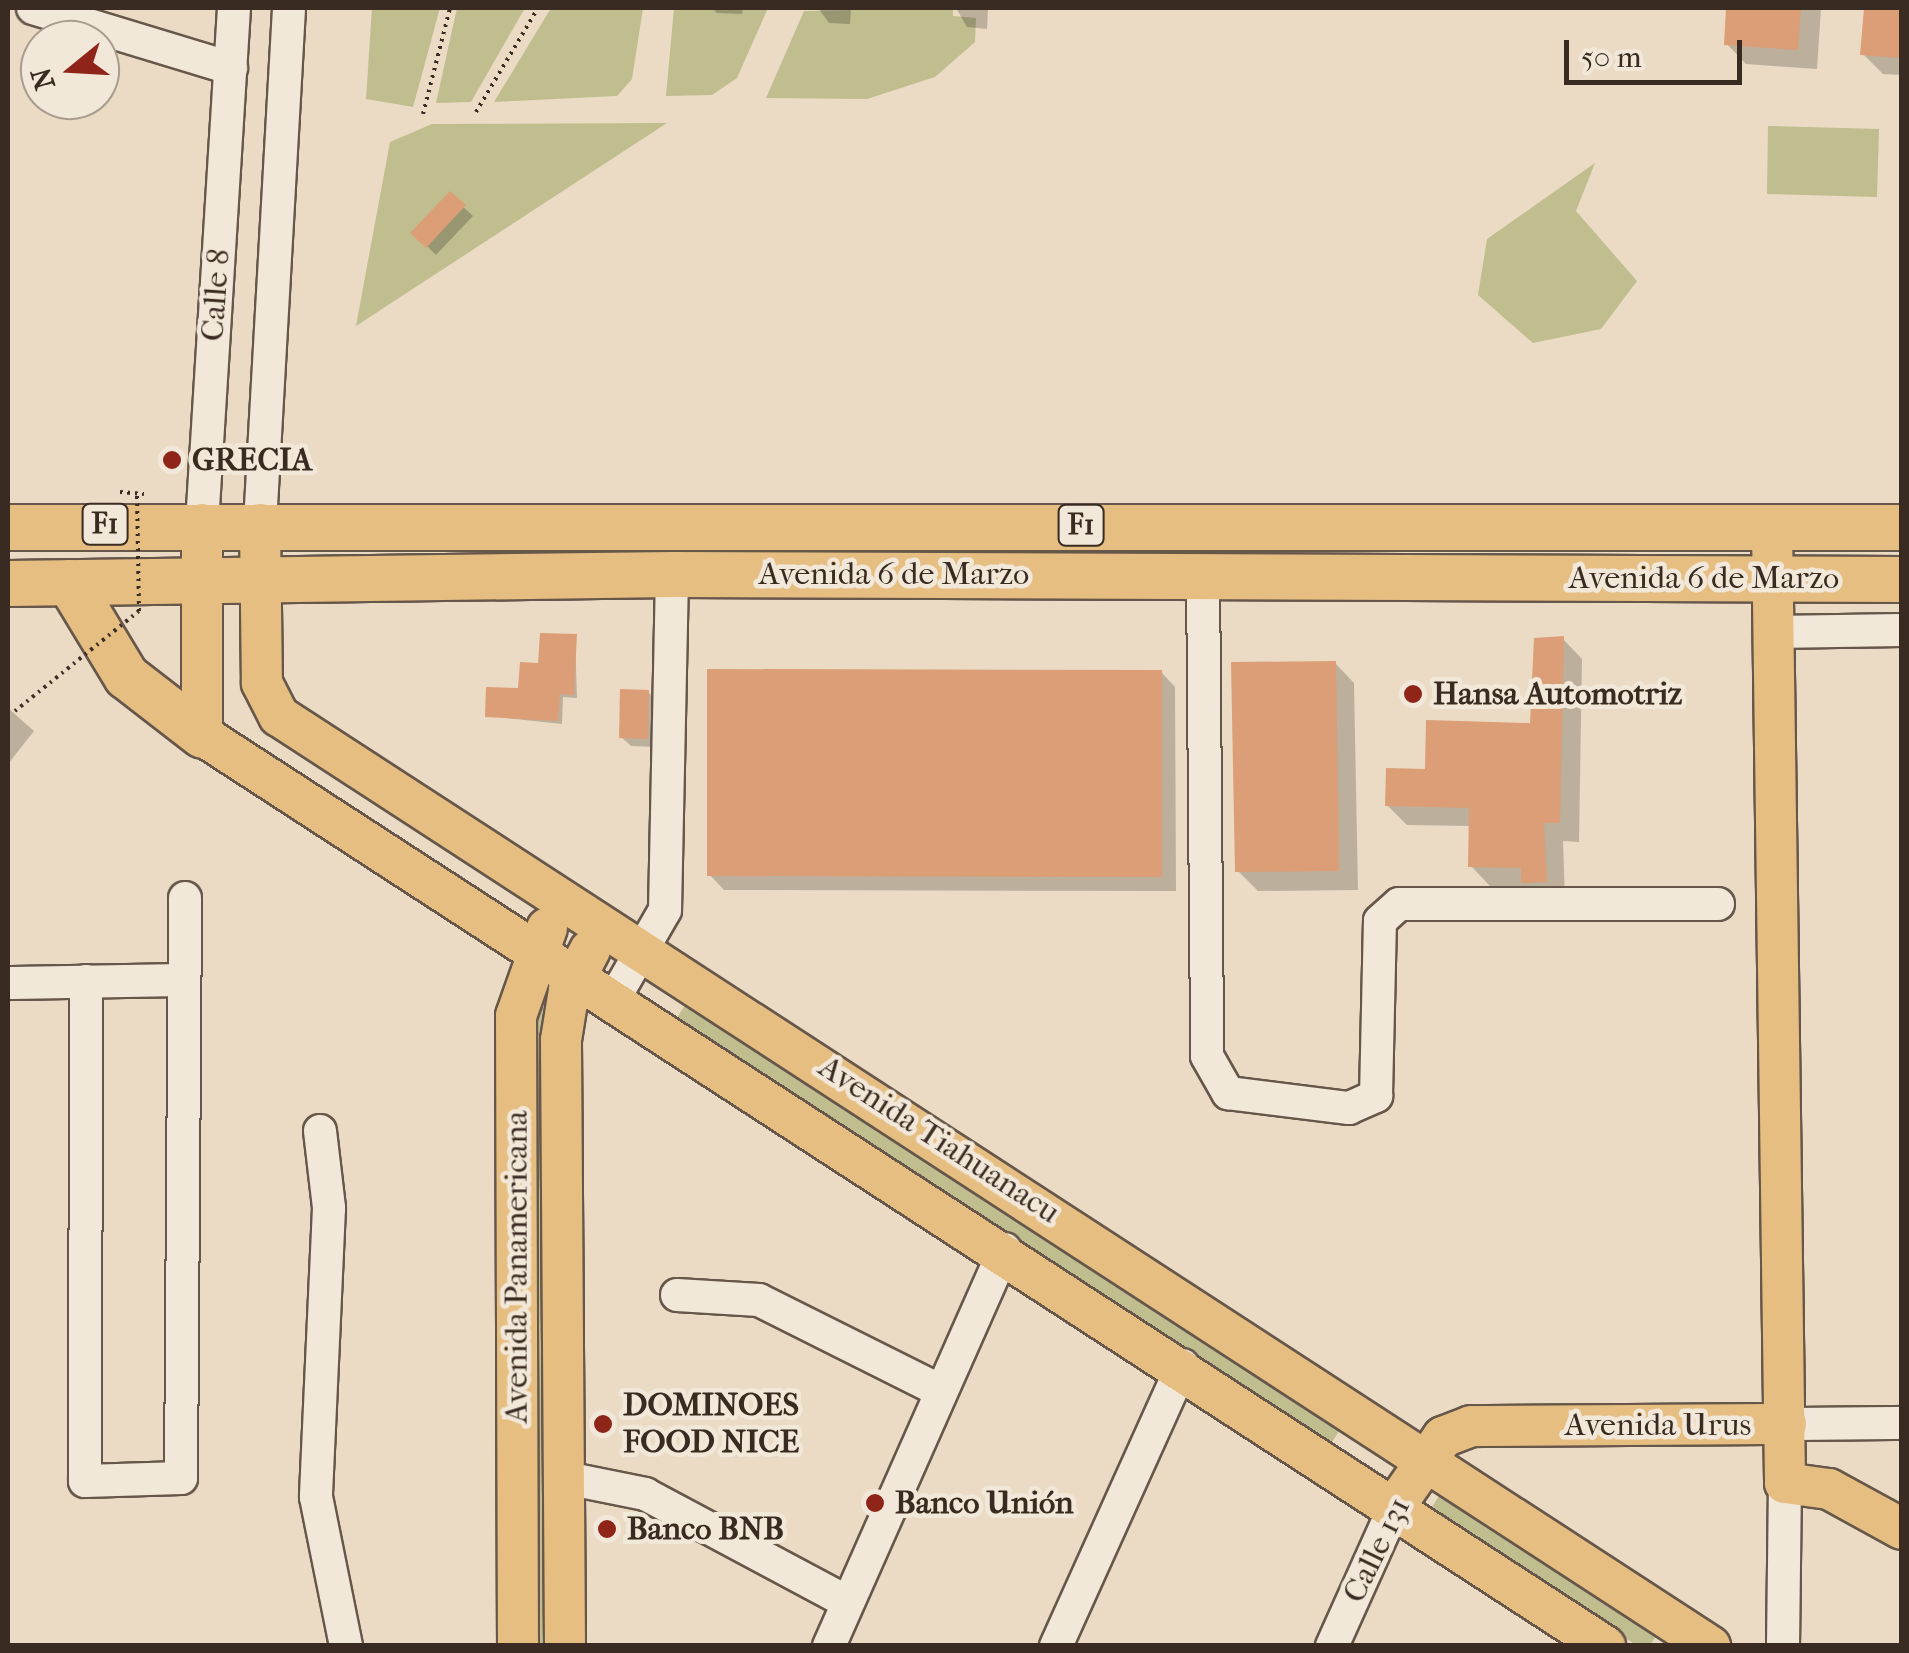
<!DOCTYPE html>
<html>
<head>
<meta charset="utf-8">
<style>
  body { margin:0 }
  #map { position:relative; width:1909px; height:1653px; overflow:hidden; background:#ebdbc4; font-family:"IM FELL French Canon",serif }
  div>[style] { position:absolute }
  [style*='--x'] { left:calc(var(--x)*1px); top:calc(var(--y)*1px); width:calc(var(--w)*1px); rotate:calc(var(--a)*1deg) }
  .green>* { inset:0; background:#c0bd8f }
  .shadow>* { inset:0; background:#0003 }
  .building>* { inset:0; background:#dc9e76 }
  .path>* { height:4px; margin-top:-2px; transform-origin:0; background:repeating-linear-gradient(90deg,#392b21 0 2.5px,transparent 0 7.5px) }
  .roads { filter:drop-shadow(2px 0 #66574a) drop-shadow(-2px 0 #66574a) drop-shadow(0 2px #66574a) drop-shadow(0 -2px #66574a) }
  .minor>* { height:32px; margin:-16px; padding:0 16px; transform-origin:16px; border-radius:16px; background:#f2e8d9 }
  .major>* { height:40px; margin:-20px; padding:0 20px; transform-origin:20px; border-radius:20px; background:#e6be82 }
  .highway>* { height:45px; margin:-22.5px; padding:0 22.5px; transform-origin:22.5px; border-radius:22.5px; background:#e6be82 }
  .path-bridge>* { height:4px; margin-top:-2px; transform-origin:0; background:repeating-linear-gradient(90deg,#392b21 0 2.5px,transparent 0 7.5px) }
  .dots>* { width:28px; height:28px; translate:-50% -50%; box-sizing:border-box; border:5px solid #f2e8d9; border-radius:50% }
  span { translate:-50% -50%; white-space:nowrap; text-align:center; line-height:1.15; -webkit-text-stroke:9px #f2e8d9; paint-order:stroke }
  .shield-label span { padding:2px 8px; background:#f2e8d9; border:2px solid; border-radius:8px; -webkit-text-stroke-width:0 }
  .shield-label { font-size:30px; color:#392b21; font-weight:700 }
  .street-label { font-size:32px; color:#392b21 }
  .poi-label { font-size:32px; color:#392b21; font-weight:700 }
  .left { translate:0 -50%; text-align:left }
  .frame { position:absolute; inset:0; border:10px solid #392b21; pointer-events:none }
  .north { position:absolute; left:20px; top:20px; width:100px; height:100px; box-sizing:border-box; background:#f2e8d9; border:2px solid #a89c8f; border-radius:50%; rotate:252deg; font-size:28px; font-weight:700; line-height:40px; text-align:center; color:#392b21 }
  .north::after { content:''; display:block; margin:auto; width:35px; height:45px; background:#8f2418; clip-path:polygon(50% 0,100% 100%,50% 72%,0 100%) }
  .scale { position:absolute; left:1564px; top:40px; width:178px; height:45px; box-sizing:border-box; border:5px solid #392b21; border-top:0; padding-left:12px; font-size:30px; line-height:35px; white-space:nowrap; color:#392b21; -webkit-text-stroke:8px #f2e8d9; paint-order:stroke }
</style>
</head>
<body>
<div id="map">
  <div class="green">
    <div style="clip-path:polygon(372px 8px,440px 8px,413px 107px,366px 99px)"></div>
    <div style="clip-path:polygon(457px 8px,525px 8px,471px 102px,436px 103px)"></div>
    <div style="clip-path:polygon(551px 8px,643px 8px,632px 79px,617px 96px,494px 102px)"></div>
    <div style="clip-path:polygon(674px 8px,768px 8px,737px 78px,712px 95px,666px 96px)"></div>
    <div style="clip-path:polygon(953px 8px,953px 16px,976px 18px,975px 42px,935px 77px,867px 99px,766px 98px,804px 11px)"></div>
    <div style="clip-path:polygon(667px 123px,356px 326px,390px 142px,432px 124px)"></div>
    <div style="clip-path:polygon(1768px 126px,1879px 129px,1877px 197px,1767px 194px)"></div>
    <div style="clip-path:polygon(1595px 163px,1576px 211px,1637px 281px,1601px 329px,1533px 343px,1478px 295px,1487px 239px)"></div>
    <div style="clip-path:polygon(690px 997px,1345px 1422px,1330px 1445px,675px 1021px)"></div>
    <div style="clip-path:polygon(543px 1004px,546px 1646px,530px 1645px,527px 1005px)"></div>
    <div style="clip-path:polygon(1446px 1485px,1662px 1627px,1650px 1645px,1636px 1645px,1430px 1510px)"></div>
  </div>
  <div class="shadow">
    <div style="clip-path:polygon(712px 8px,743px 8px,742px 14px,717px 13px)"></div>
    <div style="clip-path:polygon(818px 8px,851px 8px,850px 24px,829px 23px)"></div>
    <div style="clip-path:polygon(956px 8px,988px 8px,987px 29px,967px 27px)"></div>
    <div style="clip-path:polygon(1729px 8px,1821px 8px,1817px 69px,1746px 64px,1727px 44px)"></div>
    <div style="clip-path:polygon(1866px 8px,1902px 8px,1902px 75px,1883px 74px,1863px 54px)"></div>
    <div style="clip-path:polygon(450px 195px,473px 216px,436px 255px,414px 233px)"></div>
    <div style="clip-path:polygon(575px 637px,577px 698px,563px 697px,562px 724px,488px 716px)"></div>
    <div style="clip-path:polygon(1563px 639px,1582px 659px,1579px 842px,1563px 841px,1565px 901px,1544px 902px,1528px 887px,1490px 886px,1471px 866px,1471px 826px,1407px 825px,1387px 805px,1428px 771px,1532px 725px)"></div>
    <div style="clip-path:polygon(1335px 663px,1354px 683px,1358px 890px,1258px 891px,1238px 871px)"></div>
    <div style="clip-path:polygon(1161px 672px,1175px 687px,1176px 891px,724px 890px,710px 875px)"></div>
    <div style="clip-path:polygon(648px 692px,657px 702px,656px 747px,631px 746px,621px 737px)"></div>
    <div style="clip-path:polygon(8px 708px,34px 731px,8px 764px)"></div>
  </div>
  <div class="building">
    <div style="clip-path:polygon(1726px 8px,1801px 8px,1798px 50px,1724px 45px)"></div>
    <div style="clip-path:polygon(1864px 8px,1902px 8px,1902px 58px,1860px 55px)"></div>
    <div style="clip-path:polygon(450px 191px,466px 205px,426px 248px,410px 233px)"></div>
    <div style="clip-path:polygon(540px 633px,577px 634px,574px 695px,560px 694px,558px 721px,485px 717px,486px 687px,518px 688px,520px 662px,538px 663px)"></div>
    <div style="clip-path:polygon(1564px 636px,1560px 823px,1544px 823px,1547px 882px,1521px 883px,1521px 868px,1468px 867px,1469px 808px,1385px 806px,1386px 768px,1425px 769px,1426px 720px,1530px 723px,1534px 638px)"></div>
    <div style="clip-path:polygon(1336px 661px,1339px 871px,1235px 872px,1231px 662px)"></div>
    <div style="clip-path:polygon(707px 669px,1162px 670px,1162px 877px,707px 876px)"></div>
    <div style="clip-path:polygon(620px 689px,649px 690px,648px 739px,619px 738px)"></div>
  </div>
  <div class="path">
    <div style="--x:476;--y:112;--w:121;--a:-59.2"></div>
    <div style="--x:423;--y:114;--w:109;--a:-75.7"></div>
    <div style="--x:120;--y:492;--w:24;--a:5"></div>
  </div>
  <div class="roads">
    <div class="minor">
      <div style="--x:33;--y:8;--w:207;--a:16.9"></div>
      <div style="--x:202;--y:524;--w:517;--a:-86.45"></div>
      <div style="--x:260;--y:524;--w:517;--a:-86.78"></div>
      <div style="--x:1203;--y:575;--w:481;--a:89.5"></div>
      <div style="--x:1207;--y:1056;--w:43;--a:60.4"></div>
      <div style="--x:1228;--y:1093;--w:122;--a:7.1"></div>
      <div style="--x:1349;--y:1108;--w:30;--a:-24"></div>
      <div style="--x:1376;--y:1096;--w:175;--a:-88.7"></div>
      <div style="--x:1380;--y:921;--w:25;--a:-42"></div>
      <div style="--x:1399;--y:904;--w:319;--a:0"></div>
      <div style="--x:1774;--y:632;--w:128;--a:-0.9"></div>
      <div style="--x:86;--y:981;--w:500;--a:90.11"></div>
      <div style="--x:85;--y:1481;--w:96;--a:-1.8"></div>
      <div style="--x:181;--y:1478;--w:580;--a:-89.6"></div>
      <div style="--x:8;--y:983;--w:173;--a:-1"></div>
      <div style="--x:615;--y:997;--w:100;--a:-60.1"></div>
      <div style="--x:665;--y:910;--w:336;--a:-88.8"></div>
      <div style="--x:320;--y:1131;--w:78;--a:83.3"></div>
      <div style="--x:329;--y:1208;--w:289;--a:92.6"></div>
      <div style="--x:316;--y:1497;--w:152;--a:78.6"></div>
      <div style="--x:677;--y:1295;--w:82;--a:3.5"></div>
      <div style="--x:759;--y:1300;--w:203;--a:26.6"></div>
      <div style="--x:1786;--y:1424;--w:116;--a:-0.5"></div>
      <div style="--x:566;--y:1478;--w:81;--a:11.4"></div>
      <div style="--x:645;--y:1494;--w:229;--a:28.1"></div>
      <div style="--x:829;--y:1646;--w:434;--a:-66.1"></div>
      <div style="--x:1056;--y:1646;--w:308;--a:-65.7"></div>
      <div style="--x:1332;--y:1646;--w:154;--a:-65.8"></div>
      <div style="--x:1783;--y:1646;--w:163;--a:-89.3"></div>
    </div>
    <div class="major">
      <div style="--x:202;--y:524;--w:211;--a:90"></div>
      <div style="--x:202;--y:735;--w:1673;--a:33"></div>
      <div style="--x:260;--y:524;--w:159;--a:89.3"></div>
      <div style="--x:262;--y:683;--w:37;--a:63"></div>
      <div style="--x:279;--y:716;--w:1707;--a:33.02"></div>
      <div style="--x:1772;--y:526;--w:957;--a:89.22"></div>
      <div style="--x:1785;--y:1483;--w:44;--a:7.8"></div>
      <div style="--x:1829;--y:1489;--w:83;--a:28.7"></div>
      <div style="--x:1395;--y:1506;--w:84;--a:-55.2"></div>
      <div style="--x:1443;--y:1437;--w:30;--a:-21"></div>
      <div style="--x:1471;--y:1426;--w:315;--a:-0.4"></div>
      <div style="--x:518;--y:1646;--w:630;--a:-90.18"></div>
      <div style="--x:516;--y:1016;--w:93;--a:-70.6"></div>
      <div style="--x:565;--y:1646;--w:606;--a:-90.38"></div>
      <div style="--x:561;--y:1040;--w:51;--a:-80.9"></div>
      <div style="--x:569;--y:990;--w:45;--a:-62.3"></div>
    </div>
    <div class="highway">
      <div style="--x:8;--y:527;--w:1894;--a:0"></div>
      <div style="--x:69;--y:582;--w:110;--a:58.8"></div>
      <div style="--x:126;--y:676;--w:96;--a:37.8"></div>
      <div style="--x:8;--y:583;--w:664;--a:-0.78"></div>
      <div style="--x:672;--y:574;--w:1230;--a:0.23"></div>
    </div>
  </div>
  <div class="path-bridge">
    <div style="--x:15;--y:711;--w:159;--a:-38.9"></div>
    <div style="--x:139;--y:611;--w:118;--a:-91"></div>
  </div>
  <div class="dots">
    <div style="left:172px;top:460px;background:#8f2418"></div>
    <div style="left:1413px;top:694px;background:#8f2418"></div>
    <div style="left:603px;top:1424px;background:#8f2418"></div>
    <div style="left:875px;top:1503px;background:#8f2418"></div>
    <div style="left:607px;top:1529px;background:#8f2418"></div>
  </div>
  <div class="shield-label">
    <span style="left:105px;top:524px">F1</span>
    <span style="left:1081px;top:525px">F1</span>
  </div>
  <div class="street-label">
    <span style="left:216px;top:295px;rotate:-86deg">Calle 8</span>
    <span style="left:894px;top:574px">Avenida 6 de Marzo</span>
    <span style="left:1704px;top:578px">Avenida 6 de Marzo</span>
    <span style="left:939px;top:1140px;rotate:33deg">Avenida Tiahuanacu</span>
    <span style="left:517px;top:1267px;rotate:-90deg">Avenida Panamericana</span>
    <span style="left:1658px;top:1425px">Avenida Urus</span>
    <span style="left:1377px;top:1550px;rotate:-64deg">Calle 131</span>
  </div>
  <div class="poi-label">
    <span class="left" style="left:192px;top:460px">GRECIA</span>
    <span class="left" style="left:1433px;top:694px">Hansa Automotriz</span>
    <span class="left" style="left:623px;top:1424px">DOMINOES<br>FOOD NICE</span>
    <span class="left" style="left:895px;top:1503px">Banco Unión</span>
    <span class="left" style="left:627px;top:1529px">Banco BNB</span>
  </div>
  <div class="frame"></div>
  <div class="north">N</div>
  <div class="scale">50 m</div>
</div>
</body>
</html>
